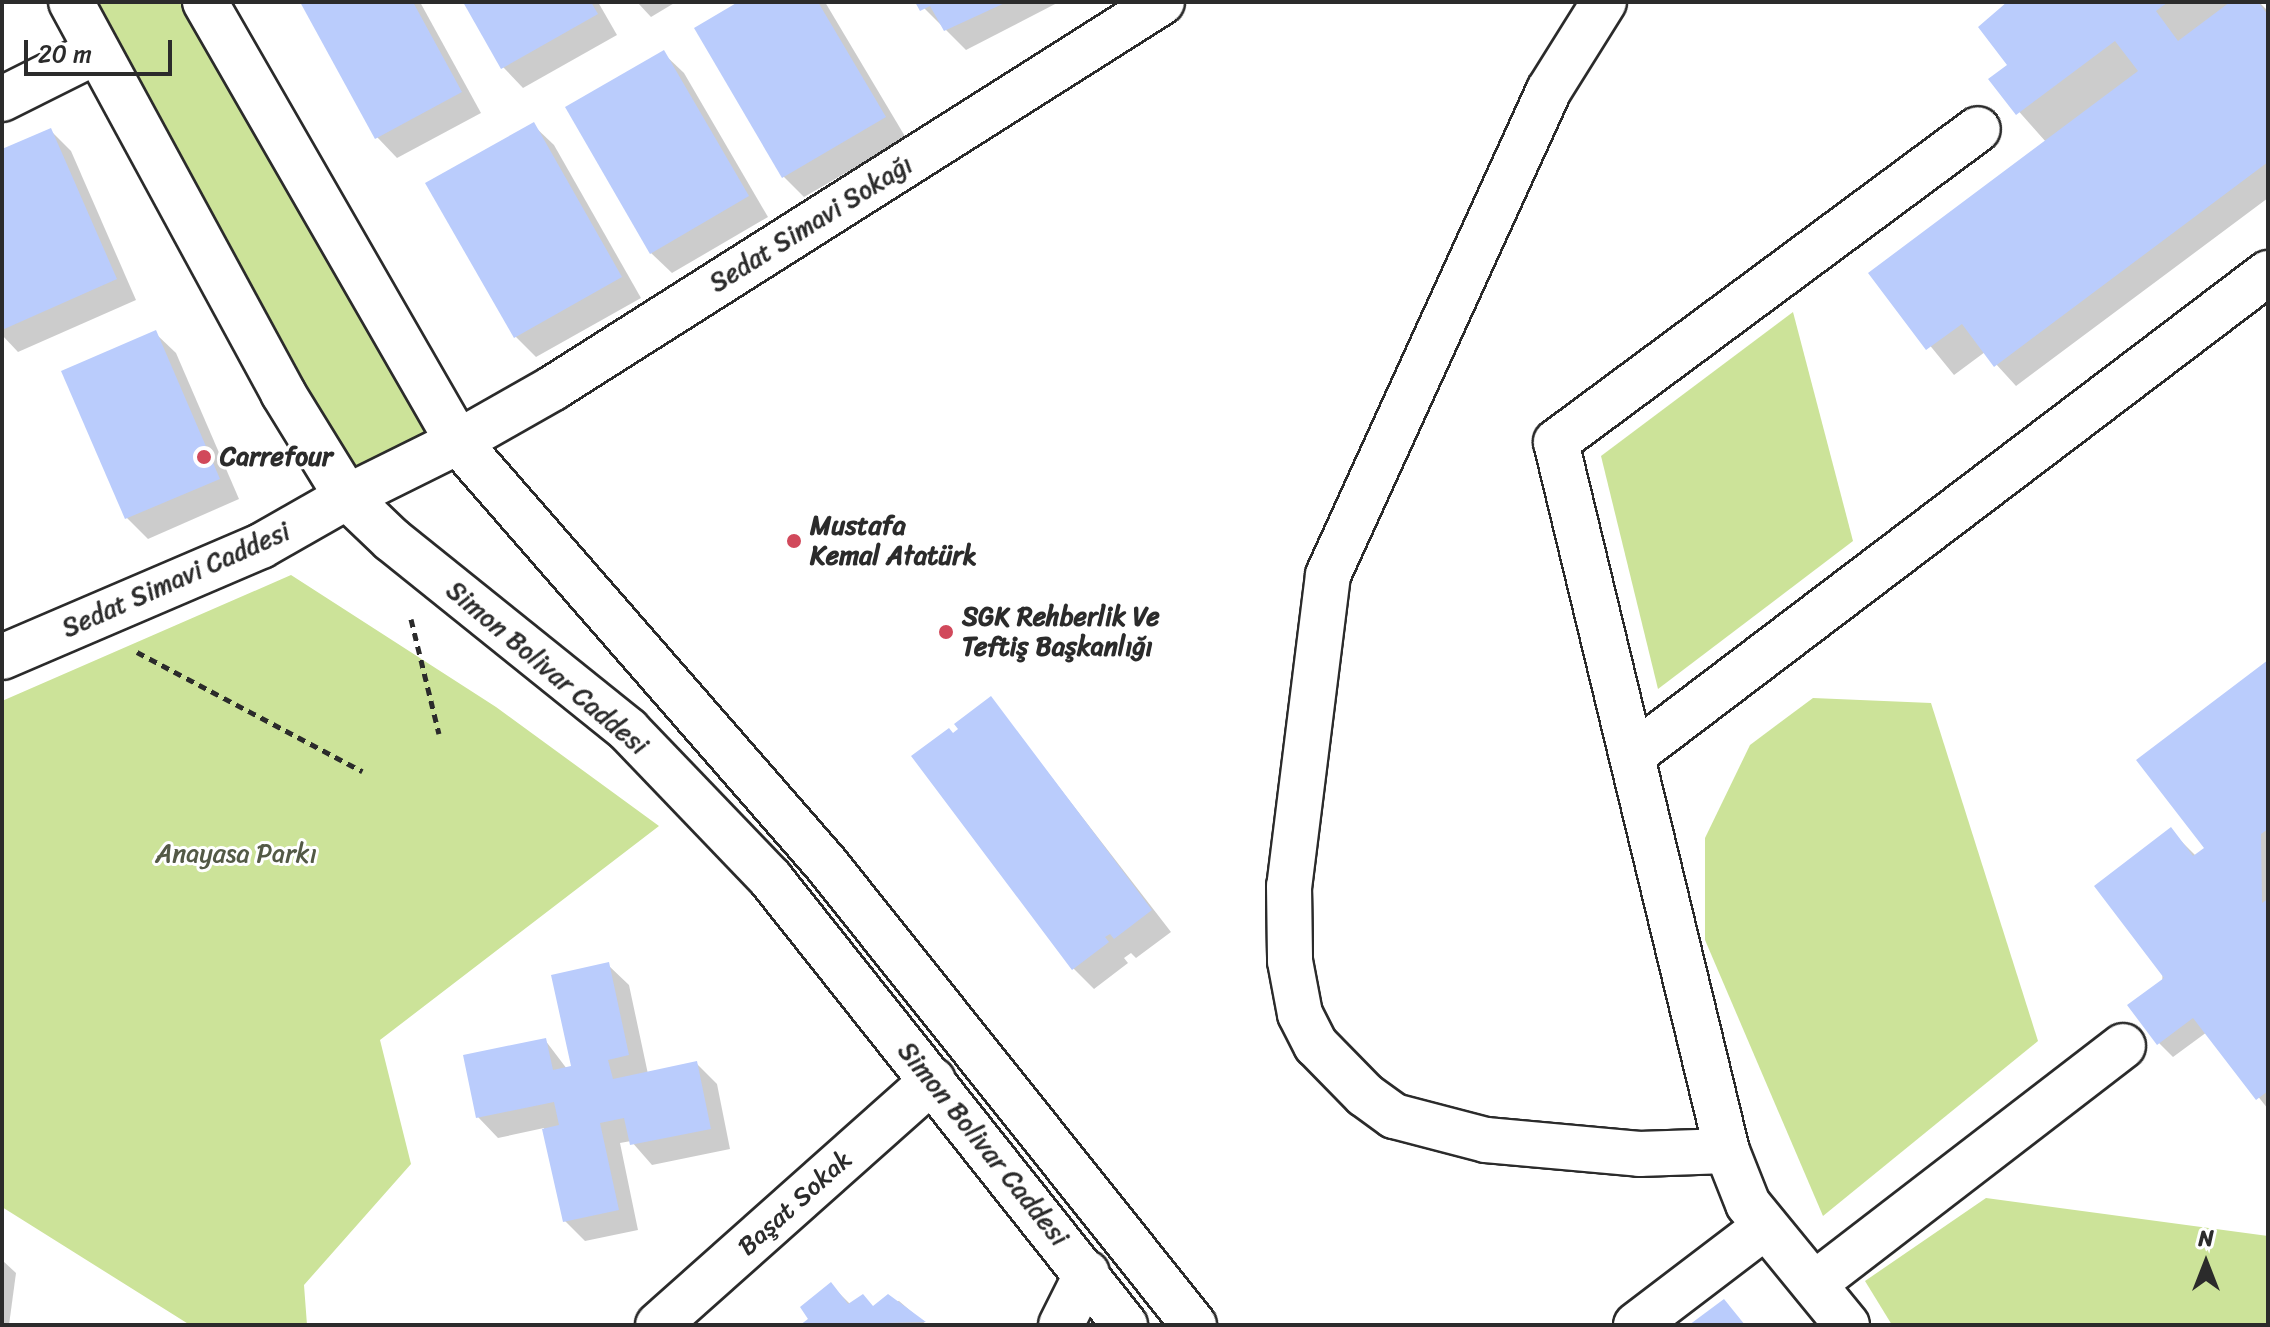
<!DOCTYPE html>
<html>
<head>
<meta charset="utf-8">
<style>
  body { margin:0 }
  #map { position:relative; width:2270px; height:1327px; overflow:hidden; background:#fff; font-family:Sriracha,sans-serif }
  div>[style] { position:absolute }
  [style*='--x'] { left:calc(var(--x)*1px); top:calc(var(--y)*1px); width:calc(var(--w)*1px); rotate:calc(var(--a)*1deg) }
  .green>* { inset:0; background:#cce399 }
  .shadow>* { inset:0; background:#0003 }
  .building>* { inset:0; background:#baccfc }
  .path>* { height:5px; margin-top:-2.5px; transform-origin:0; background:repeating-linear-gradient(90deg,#2b2b2b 0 8px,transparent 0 14px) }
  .roads { filter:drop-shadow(2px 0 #2b2b2b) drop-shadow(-2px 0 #2b2b2b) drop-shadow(0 2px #2b2b2b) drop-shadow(0 -2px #2b2b2b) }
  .minor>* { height:44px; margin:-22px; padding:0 22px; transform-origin:22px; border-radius:22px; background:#fff }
  .major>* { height:44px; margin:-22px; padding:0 22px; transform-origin:22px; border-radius:22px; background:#fff }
  .dots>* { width:22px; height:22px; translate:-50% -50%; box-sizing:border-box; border:4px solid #fff; border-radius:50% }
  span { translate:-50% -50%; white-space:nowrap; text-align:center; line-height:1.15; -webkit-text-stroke:6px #fff; paint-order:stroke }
  .street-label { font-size:26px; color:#2b2b2b }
  .poi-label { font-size:26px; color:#2b2b2b; font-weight:700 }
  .left { translate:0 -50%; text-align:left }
  .park-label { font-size:26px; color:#535946 }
  .frame { position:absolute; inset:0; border:4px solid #2b2b2b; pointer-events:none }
  .north { position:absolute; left:2166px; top:1223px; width:80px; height:80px; -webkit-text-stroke:6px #fff; paint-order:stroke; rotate:0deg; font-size:22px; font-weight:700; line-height:32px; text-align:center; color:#2b2b2b }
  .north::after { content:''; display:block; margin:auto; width:28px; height:36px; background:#2b2b2b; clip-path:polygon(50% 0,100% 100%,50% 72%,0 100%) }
  .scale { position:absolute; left:24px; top:40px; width:148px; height:36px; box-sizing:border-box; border:4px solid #2b2b2b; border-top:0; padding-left:10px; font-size:24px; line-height:28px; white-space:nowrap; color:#2b2b2b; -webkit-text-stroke:6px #fff; paint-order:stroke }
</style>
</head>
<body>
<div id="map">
  <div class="green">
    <div style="clip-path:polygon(71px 2px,205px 2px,458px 442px,347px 497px)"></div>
    <div style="clip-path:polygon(1793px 312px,1853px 541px,1658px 689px,1601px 456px)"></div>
    <div style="clip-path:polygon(291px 575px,496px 707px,659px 826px,380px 1040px,411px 1164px,304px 1285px,307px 1325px,190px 1325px,2px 1207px,2px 701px)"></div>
    <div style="clip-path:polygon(1813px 698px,1931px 703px,2038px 1041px,1823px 1216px,1705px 940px,1705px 838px,1750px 745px)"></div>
    <div style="clip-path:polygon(1986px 1198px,2268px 1236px,2268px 1325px,1892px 1325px,1865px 1281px)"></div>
  </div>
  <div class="shadow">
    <div style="clip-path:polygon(303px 2px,420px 2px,481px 113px,397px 158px,377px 137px)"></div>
    <div style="clip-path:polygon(465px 2px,598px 2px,617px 35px,523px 88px,503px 67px)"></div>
    <div style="clip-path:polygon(637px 2px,676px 2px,651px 17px)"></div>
    <div style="clip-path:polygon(742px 2px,825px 2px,906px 138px,804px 197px,784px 177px,696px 29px)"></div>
    <div style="clip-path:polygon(918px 2px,1059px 2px,966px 50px)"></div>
    <div style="clip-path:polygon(2009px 2px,2259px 2px,2268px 11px,2268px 198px,2016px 386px,1985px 352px,1954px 375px,1871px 273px,2046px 142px,1991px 80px,2010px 66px)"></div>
    <div style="clip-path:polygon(663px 53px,684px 73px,768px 217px,672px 273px,651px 253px)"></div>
    <div style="clip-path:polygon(533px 125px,554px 145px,641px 298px,536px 357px,516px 337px)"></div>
    <div style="clip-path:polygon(50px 130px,71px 151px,136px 300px,18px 352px,2px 335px,2px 151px)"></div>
    <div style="clip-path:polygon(155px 333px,176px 353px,239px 499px,148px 539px,127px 518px)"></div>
    <div style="clip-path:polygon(2268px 662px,2268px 1109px,2207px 1032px,2173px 1057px,2159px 1043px,2170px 830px,2196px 856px,2206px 848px)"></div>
    <div style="clip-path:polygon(991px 699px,1171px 932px,1136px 958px,1131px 953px,1124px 958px,1128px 963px,1094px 989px,1073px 968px,953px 735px)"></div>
    <div style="clip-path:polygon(608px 965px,629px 985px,648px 1074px,696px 1063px,717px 1084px,730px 1149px,652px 1165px,631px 1141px,620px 1143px,638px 1230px,585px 1241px,565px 1221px,544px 1128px,498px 1138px,478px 1117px,545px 1040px,567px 1069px,573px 1068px)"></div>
    <div style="clip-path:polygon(2px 1260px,16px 1273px,9px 1325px,2px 1325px)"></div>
    <div style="clip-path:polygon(831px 1285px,851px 1305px,874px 1307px,899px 1301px,927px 1325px,804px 1325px)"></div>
  </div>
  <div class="building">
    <div style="clip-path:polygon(300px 2px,413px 2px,462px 92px,375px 139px)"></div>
    <div style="clip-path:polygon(463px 2px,591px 2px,598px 14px,501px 69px)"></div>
    <div style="clip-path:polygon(738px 2px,818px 2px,886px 117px,782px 178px,694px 28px)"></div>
    <div style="clip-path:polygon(915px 2px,1007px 2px,944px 31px,930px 6px,920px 11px)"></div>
    <div style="clip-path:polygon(2007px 2px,2168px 2px,2156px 11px,2178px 41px,2230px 2px,2258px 2px,2268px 15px,2268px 162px,1994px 367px,1962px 324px,1926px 350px,1868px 273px,2138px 71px,2115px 41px,2016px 115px,1988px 79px,2007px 65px,1978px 27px)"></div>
    <div style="clip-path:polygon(664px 50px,749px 196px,650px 254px,565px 107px)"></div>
    <div style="clip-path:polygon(534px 122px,622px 277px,514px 338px,425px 183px)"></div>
    <div style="clip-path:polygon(51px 128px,117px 279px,2px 330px,2px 149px)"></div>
    <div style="clip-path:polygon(156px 330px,220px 479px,125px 519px,61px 371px)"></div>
    <div style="clip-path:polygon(2268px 660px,2268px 829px,2261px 834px,2262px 903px,2268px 899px,2268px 1091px,2256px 1100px,2193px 1018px,2157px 1045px,2127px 1005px,2164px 978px,2094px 886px,2171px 827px,2193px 856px,2204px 848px,2136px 760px)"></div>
    <div style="clip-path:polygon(991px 696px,1152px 910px,1114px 939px,1110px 934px,1105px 937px,1109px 942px,1072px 970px,911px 756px,949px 728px,953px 733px,958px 729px,954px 724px)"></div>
    <div style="clip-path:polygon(609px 962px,629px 1055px,608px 1060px,613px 1079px,697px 1061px,711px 1129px,630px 1145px,624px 1118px,600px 1123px,619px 1210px,563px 1222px,542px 1129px,559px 1125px,554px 1102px,476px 1118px,463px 1055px,546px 1038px,553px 1070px,571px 1066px,551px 975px)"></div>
    <div style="clip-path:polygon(831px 1282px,848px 1304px,863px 1294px,873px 1306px,888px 1294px,926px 1322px,800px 1325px,808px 1319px,800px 1307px)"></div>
    <div style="clip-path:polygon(1724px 1299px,1745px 1325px,1689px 1325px)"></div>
  </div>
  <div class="path">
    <div style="--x:411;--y:619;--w:118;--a:76.3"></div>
    <div style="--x:137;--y:652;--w:255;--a:27.9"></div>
  </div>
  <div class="roads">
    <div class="minor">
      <div style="--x:1604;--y:2;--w:104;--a:122"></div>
      <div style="--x:1549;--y:90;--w:533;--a:114.5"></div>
      <div style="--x:1328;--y:575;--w:313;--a:97.1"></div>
      <div style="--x:1289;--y:886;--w:75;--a:89.2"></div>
      <div style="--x:1290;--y:961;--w:54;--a:79.3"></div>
      <div style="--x:1300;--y:1014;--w:35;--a:63"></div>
      <div style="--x:1316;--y:1045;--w:70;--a:45.6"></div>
      <div style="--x:1365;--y:1095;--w:36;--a:36"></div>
      <div style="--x:1394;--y:1116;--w:95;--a:14.6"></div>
      <div style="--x:1486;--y:1140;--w:154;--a:5.2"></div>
      <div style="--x:1639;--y:1154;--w:88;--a:-2"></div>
      <div style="--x:2;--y:99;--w:105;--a:-26.6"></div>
      <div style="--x:458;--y:442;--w:109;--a:-29.6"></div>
      <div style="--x:553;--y:388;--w:721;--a:-32.37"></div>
      <div style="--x:2;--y:657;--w:282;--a:-23.2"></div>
      <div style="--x:261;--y:546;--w:99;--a:-29.7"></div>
      <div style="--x:1634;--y:754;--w:796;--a:-37.19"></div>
      <div style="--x:1814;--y:1284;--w:390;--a:-37.6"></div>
      <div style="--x:658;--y:1325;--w:368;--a:-41.7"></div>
      <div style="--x:1061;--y:1325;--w:58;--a:-63.4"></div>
      <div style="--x:1636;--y:1325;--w:163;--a:-37.3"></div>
      <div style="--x:1847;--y:1325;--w:156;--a:-129.3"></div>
      <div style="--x:1748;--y:1204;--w:57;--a:-111.6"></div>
      <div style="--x:1727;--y:1151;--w:729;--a:-103.56"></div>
      <div style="--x:1556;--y:442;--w:525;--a:-36.56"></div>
    </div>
    <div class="major">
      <div style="--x:71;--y:2;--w:445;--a:61.5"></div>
      <div style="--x:283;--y:393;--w:122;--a:58.4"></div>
      <div style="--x:347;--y:497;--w:62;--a:43.7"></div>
      <div style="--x:392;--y:540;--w:303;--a:38.8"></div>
      <div style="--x:628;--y:730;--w:205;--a:46.2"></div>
      <div style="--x:770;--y:878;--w:571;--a:51.54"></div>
      <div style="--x:205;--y:2;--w:508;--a:60.1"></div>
      <div style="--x:458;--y:442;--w:560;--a:48.91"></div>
      <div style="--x:826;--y:864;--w:590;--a:51.4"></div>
      <div style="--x:347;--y:497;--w:124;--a:-26.4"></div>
    </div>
  </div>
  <div class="dots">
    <div style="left:204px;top:457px;background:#d1495b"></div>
    <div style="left:794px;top:541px;background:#d1495b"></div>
    <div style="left:946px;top:632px;background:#d1495b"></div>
  </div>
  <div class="street-label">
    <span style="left:811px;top:224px;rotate:-32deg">Sedat Simavi Sokağı</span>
    <span style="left:176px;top:580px;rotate:-24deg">Sedat Simavi Caddesi</span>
    <span style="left:547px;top:668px;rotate:40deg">Simon Bolivar Caddesi</span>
    <span style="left:983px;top:1144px;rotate:51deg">Simon Bolivar Caddesi</span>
    <span style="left:795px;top:1203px;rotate:-42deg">Başat Sokak</span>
  </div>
  <div class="poi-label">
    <span class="left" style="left:220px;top:457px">Carrefour</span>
    <span class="left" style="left:810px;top:541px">Mustafa<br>Kemal Atatürk</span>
    <span class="left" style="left:962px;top:632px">SGK Rehberlik Ve<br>Teftiş Başkanlığı</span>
  </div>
  <div class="park-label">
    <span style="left:236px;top:854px">Anayasa Parkı</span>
  </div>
  <div class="frame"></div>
  <div class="north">N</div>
  <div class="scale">20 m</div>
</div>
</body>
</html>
